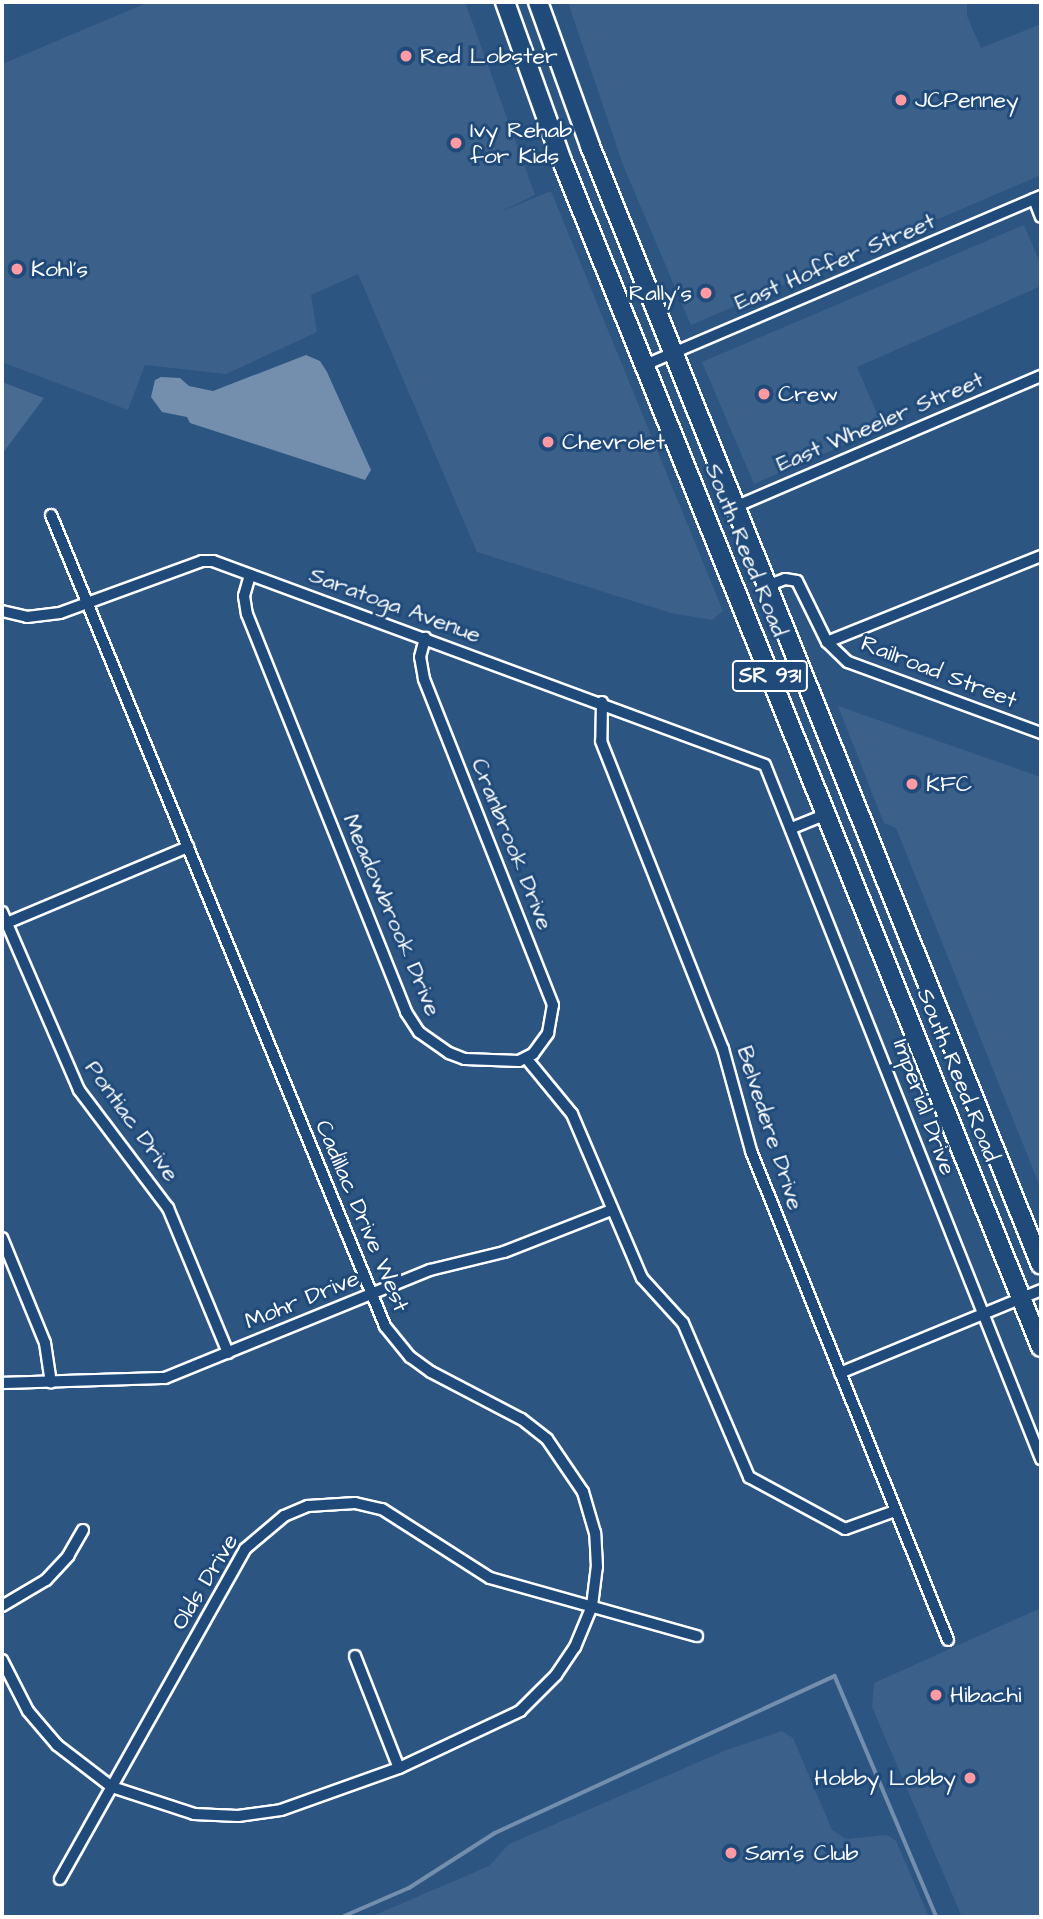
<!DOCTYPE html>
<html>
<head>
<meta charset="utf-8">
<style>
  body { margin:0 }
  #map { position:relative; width:1043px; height:1919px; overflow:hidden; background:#2c5582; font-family:"Architects Daughter",sans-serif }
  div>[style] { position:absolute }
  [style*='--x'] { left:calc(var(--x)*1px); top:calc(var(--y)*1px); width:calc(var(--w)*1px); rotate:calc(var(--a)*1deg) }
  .built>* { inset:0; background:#3b618b }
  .green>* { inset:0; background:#486b92 }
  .water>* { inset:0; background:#748fad }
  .stream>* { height:3.5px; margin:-1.75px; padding:0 1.75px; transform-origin:1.75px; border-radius:1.75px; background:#748fad }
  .roads { filter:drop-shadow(2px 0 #fff) drop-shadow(-2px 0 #fff) drop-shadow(0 2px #fff) drop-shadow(0 -2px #fff) }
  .street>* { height:10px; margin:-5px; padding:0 5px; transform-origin:5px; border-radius:5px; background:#1f4a7a }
  .primary>* { height:18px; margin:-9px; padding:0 9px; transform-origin:9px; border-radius:9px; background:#1f4a7a }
  .dots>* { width:19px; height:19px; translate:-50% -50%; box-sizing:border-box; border:4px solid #1f4a7a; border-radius:50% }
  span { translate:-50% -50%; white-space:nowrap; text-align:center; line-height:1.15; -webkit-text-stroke:6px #1f4a7a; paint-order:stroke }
  .shield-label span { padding:2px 5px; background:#1f4a7a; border:2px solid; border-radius:5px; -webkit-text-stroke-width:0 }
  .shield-label { font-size:21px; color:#fff; font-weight:700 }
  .poi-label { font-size:23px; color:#fff }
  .left { translate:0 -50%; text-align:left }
  .right { translate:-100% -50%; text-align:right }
  .street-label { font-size:23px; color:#fff }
  .frame { position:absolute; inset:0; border:4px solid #fff; pointer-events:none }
</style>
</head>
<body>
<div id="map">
  <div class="built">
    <div style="clip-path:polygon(149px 2px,465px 2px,535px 195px,495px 214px,551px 191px,723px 611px,712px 620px,671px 613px,477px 552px,358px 274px,311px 295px,317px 332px,226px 374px,145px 365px,128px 410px,2px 362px,2px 64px)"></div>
    <div style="clip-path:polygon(568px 2px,967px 2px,967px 16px,981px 48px,1041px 24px,1041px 175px,691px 325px,623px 165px)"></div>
    <div style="clip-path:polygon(1024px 225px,1041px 265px,1041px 286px,857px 367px,883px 428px,754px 484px,702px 362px)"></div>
    <div style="clip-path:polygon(838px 706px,1041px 777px,1041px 1189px,896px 828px,884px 823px)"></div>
    <div style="clip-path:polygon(1041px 1608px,1041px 1917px,962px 1917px,872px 1707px,874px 1683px)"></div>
    <div style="clip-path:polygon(782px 1731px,793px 1738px,832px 1830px,846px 1839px,887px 1835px,896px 1841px,929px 1917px,370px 1917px,489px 1866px,509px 1844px,724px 1751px)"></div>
  </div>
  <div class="green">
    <div style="clip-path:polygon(2px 382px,44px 398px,2px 454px)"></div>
  </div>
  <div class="water">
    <div style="clip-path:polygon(306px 355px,320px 361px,327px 372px,371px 470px,365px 480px,190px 423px,187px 417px,162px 412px,151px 397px,155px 380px,161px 377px,180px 378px,189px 386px,213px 391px)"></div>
  </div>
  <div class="stream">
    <div style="--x:342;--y:1917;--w:73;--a:-23.4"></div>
    <div style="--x:409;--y:1888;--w:102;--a:-32.6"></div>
    <div style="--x:495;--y:1833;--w:374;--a:-24.8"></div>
    <div style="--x:835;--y:1676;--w:262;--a:67.1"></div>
  </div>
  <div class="roads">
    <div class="street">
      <div style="--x:1034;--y:199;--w:19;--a:69"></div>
      <div style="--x:645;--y:365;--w:431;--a:-23.1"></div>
      <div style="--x:735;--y:507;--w:333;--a:-23.2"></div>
      <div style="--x:250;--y:575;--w:22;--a:106"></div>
      <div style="--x:244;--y:596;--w:18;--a:81"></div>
      <div style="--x:247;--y:614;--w:429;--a:68.2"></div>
      <div style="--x:406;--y:1012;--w:24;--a:57"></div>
      <div style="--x:419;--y:1032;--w:37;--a:35"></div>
      <div style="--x:449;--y:1053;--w:17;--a:21"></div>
      <div style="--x:465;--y:1059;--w:54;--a:2.1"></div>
      <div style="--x:519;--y:1061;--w:16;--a:-27"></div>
      <div style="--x:533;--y:1054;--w:26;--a:-54"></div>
      <div style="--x:548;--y:1033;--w:28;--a:-80"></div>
      <div style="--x:553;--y:1005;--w:351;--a:-111.6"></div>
      <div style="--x:424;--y:679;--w:22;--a:-100"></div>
      <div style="--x:420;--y:657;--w:20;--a:-75"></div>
      <div style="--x:767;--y:586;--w:19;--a:-21"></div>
      <div style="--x:785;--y:579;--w:12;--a:9"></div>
      <div style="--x:797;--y:581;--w:68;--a:63.8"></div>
      <div style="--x:827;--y:642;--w:29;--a:44"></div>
      <div style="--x:848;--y:662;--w:206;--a:20.2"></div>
      <div style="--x:2;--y:611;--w:26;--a:13"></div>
      <div style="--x:27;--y:617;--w:33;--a:-7"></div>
      <div style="--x:60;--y:613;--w:151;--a:-20.1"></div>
      <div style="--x:202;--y:561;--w:11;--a:0"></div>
      <div style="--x:213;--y:561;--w:588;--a:20.28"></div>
      <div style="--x:765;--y:765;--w:747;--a:68.31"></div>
      <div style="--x:827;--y:642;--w:231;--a:-21.9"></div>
      <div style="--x:602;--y:702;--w:39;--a:91"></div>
      <div style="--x:601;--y:741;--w:331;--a:68.4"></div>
      <div style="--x:723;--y:1049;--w:106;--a:74.6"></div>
      <div style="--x:751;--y:1151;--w:527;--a:68.06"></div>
      <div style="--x:792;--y:828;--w:37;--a:-22"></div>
      <div style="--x:2;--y:912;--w:194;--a:66.6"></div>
      <div style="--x:79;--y:1090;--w:148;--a:53"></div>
      <div style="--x:168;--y:1208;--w:157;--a:67.5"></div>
      <div style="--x:2;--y:925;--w:202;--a:-22.8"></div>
      <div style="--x:526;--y:1058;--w:72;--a:50.6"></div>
      <div style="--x:572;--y:1114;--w:178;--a:66.9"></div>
      <div style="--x:642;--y:1278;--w:61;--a:47.7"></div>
      <div style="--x:683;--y:1323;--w:168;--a:66.8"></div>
      <div style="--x:749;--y:1477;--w:109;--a:28.4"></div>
      <div style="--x:845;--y:1529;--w:53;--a:-19.8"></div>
      <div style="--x:2;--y:1238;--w:113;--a:67.7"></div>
      <div style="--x:45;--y:1343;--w:40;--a:81.5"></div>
      <div style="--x:840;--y:1373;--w:217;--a:-22.4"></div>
      <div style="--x:2;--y:1383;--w:163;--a:-1.8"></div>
      <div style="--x:165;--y:1378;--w:286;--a:-22.2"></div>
      <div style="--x:430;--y:1270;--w:76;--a:-13.7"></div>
      <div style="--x:504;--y:1252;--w:115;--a:-21.4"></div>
      <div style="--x:2;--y:1606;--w:51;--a:-30.6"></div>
      <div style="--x:46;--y:1580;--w:33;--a:-47"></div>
      <div style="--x:68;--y:1556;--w:30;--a:-60"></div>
      <div style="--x:355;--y:1656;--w:120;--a:68.6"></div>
      <div style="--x:2;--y:1660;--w:57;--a:63"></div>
      <div style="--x:28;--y:1711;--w:45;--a:49.5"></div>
      <div style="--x:57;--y:1745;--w:69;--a:37.4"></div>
      <div style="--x:112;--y:1787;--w:86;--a:18.2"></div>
      <div style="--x:194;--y:1814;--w:44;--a:2.6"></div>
      <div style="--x:238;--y:1816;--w:43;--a:-7.9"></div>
      <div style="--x:281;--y:1810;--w:125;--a:-19.6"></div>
      <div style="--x:399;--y:1768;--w:134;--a:-25.2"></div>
      <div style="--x:520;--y:1711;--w:51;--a:-45"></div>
      <div style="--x:556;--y:1675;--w:34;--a:-56"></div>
      <div style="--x:575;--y:1647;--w:44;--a:-67.5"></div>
      <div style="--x:592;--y:1606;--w:39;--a:-83"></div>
      <div style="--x:597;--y:1567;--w:34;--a:-93"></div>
      <div style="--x:595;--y:1533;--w:43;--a:-106.3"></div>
      <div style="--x:583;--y:1492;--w:64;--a:-124.2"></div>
      <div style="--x:547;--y:1439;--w:33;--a:-142"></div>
      <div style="--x:521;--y:1419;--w:102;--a:-152.4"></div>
      <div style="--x:431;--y:1372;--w:26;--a:-144"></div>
      <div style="--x:410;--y:1357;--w:40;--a:-129"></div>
      <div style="--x:385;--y:1326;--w:877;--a:-112.38"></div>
      <div style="--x:60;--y:1879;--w:378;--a:-60.7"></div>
      <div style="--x:245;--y:1549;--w:51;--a:-40.2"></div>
      <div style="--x:284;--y:1516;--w:26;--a:-23"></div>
      <div style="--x:308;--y:1506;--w:47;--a:-3.7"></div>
      <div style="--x:355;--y:1503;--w:28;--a:13"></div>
      <div style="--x:382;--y:1509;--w:128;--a:32.6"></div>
      <div style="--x:490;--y:1578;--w:215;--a:15.7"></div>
    </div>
    <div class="primary">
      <div style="--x:505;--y:2;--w:169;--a:70.3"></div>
      <div style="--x:562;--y:161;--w:1279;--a:68.01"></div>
      <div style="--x:538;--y:2;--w:153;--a:70.1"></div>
      <div style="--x:590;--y:146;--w:1206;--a:68.05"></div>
    </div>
  </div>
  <div class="dots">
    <div style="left:406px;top:56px;background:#ff9aa2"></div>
    <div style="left:901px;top:100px;background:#ff9aa2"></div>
    <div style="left:456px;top:143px;background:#ff9aa2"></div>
    <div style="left:17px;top:269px;background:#ff9aa2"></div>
    <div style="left:706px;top:293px;background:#ff9aa2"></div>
    <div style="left:764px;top:394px;background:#ff9aa2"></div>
    <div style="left:548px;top:442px;background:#ff9aa2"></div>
    <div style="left:912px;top:784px;background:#ff9aa2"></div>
    <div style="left:936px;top:1695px;background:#ff9aa2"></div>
    <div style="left:970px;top:1778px;background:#ff9aa2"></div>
    <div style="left:731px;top:1853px;background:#ff9aa2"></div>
  </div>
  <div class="shield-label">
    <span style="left:770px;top:676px">SR 931</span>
  </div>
  <div class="poi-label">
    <span class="left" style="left:420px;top:56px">Red Lobster</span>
    <span class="left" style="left:915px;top:100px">JCPenney</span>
    <span class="left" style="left:470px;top:143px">Ivy Rehab<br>for Kids</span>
    <span class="left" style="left:31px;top:269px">Kohl's</span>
    <span class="right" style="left:692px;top:293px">Rally's</span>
    <span class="left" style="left:778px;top:394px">Crew</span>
    <span class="left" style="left:562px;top:442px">Chevrolet</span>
    <span class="left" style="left:926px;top:784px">KFC</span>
    <span class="left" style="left:950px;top:1695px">Hibachi</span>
    <span class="right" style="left:956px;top:1778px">Hobby Lobby</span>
    <span class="left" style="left:745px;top:1853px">Sam's Club</span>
  </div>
  <div class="street-label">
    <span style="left:835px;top:262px;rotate:-23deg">East Hoffer Street</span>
    <span style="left:880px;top:422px;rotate:-23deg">East Wheeler Street</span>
    <span style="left:746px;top:550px;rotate:68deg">South Reed Road</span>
    <span style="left:395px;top:605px;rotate:20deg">Saratoga Avenue</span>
    <span style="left:939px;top:672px;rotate:21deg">Railroad Street</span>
    <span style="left:512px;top:844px;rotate:68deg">Cranbrook Drive</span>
    <span style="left:392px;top:915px;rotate:67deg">Meadowbrook Drive</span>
    <span style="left:958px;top:1075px;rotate:68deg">South Reed Road</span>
    <span style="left:924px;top:1107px;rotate:70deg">Imperial Drive</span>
    <span style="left:132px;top:1121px;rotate:54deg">Pontiac Drive</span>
    <span style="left:770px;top:1128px;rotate:72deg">Belvedere Drive</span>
    <span style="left:362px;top:1216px;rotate:67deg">Cadillac Drive West</span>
    <span style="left:302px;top:1300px;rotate:-22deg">Mohr Drive</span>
    <span style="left:205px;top:1582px;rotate:-59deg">Olds Drive</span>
  </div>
  <div class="frame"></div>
</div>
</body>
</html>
